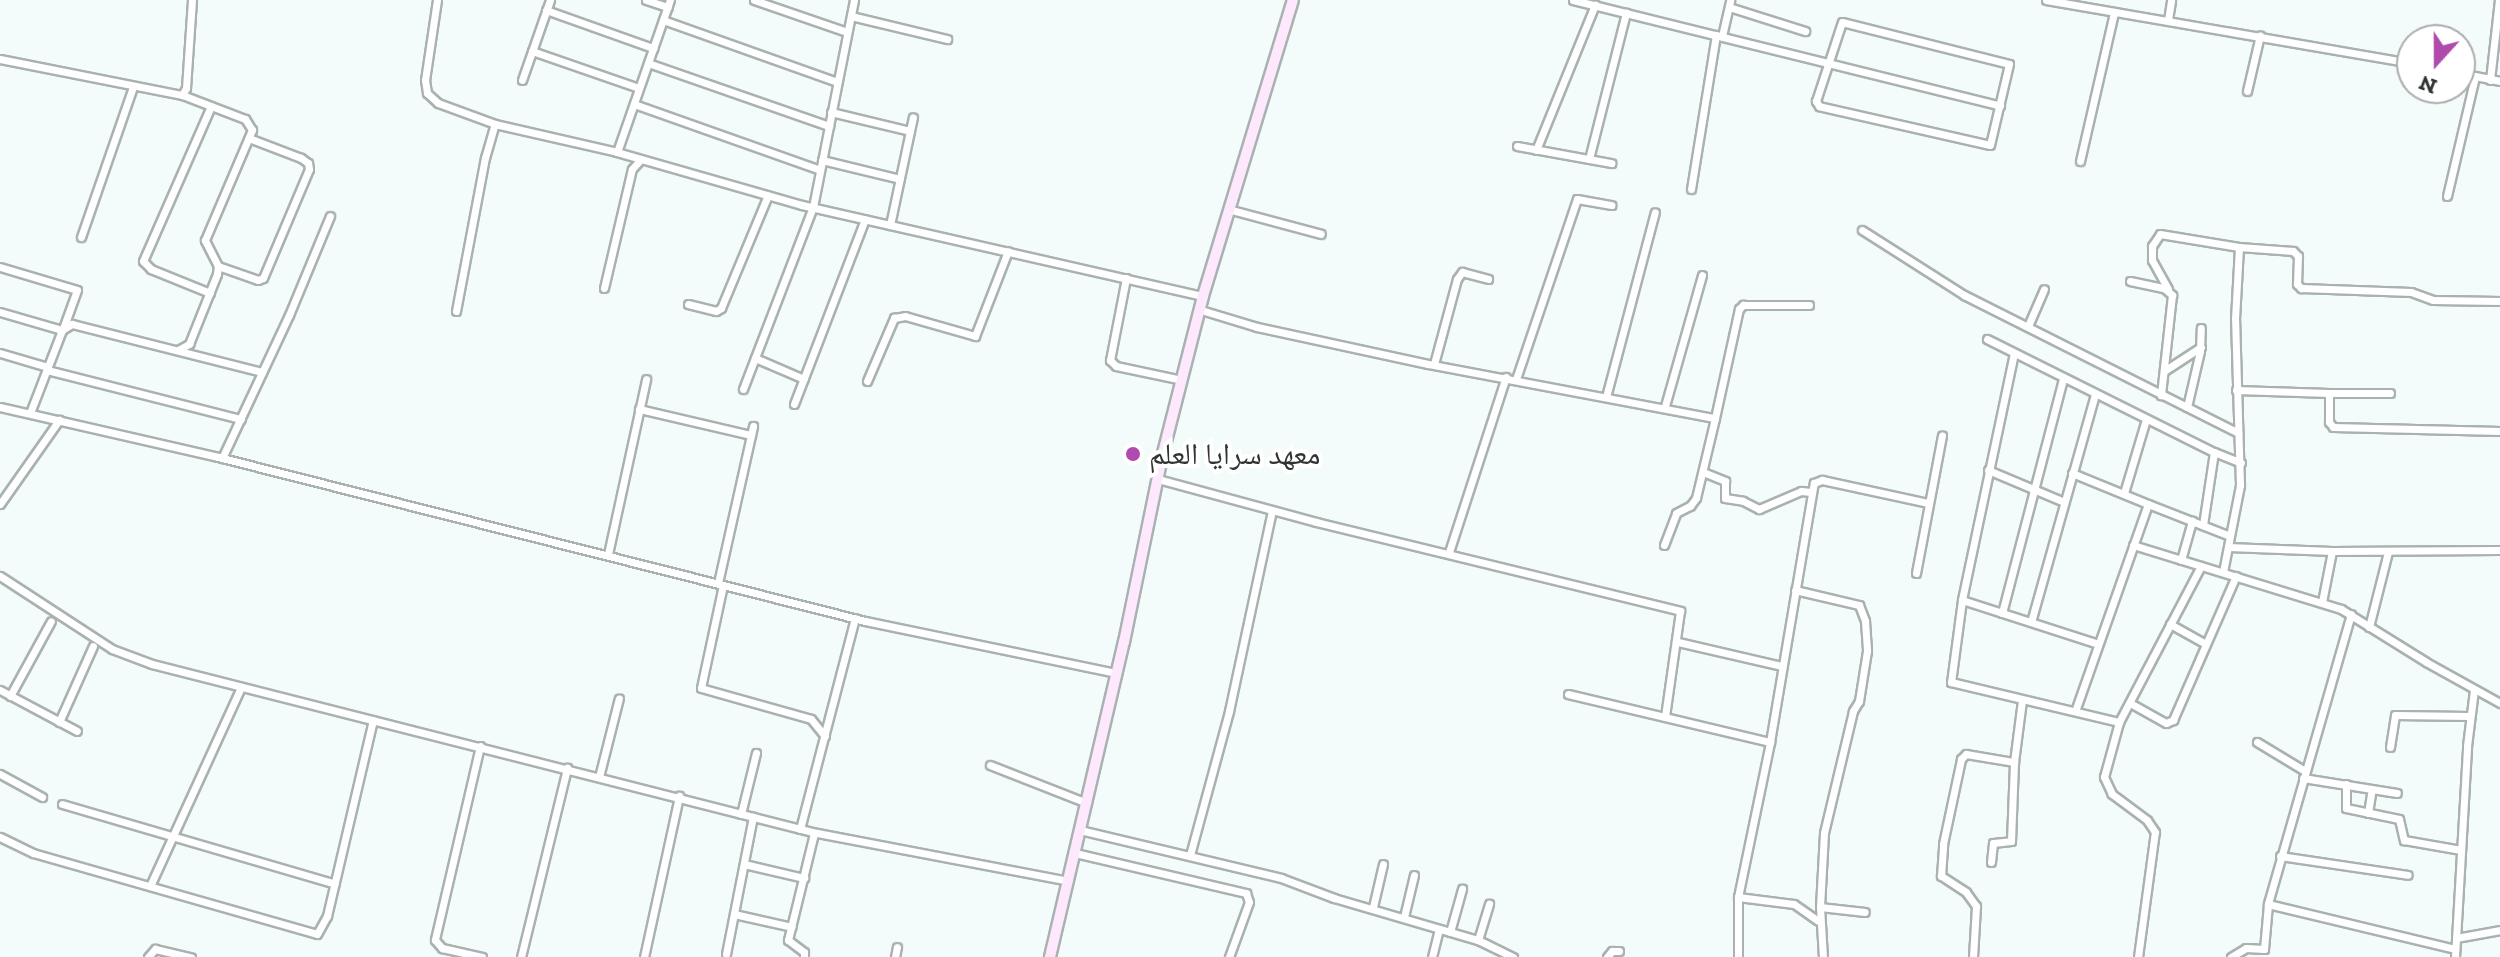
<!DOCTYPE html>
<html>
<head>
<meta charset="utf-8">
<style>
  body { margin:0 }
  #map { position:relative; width:2500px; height:957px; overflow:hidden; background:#f3fbfb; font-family:"Zilla Slab","Noto Naskh Arabic",serif }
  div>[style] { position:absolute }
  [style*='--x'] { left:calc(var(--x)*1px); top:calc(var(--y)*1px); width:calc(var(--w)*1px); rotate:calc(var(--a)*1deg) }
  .roads { filter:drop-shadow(2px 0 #aab1b1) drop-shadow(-2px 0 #aab1b1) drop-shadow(0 2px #aab1b1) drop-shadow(0 -2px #aab1b1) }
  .minor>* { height:7px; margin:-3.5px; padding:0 3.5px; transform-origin:3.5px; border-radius:3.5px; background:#fff }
  .secondary>* { height:10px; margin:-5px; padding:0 5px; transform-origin:5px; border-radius:5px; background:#fee8fd }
  .dots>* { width:22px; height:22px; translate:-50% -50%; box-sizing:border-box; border:4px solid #fff; border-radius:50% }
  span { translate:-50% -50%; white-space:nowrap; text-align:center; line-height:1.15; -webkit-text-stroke:8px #fff; paint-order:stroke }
  .poi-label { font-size:30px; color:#303333 }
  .left { translate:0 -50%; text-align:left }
  .north { position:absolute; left:2396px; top:24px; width:80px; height:80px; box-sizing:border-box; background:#fff; border:2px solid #acadad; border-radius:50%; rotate:201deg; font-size:22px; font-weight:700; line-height:32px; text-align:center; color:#303333 }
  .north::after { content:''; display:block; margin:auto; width:28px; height:36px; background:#b14aad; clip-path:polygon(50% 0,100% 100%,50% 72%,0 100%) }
</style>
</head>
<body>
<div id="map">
  <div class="roads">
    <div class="minor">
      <div style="--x:437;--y:0;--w:81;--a:98.5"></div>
      <div style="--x:425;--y:80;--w:13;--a:81"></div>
      <div style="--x:427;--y:93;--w:15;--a:42"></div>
      <div style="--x:438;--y:103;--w:61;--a:20.2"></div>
      <div style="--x:646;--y:0;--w:23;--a:18"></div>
      <div style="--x:754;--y:0;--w:98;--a:19"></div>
      <div style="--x:1573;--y:0;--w:440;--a:13.9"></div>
      <div style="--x:2046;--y:0;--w:371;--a:9.8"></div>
      <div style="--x:1729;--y:7;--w:80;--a:17.5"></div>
      <div style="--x:546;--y:10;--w:114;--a:19.6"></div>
      <div style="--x:851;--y:16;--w:99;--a:13.5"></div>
      <div style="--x:663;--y:20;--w:185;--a:19.6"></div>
      <div style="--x:2168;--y:20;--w:20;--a:-81"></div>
      <div style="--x:1842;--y:22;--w:172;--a:14.1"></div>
      <div style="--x:2009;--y:64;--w:83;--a:103.2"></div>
      <div style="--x:1990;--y:145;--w:175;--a:-167.2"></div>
      <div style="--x:1819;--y:106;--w:6;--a:-121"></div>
      <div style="--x:1816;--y:101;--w:83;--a:-71.8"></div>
      <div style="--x:1722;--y:36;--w:37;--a:-77"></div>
      <div style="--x:532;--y:51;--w:113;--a:19.1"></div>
      <div style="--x:0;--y:59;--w:186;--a:11.2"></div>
      <div style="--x:182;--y:95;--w:8;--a:-60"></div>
      <div style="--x:186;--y:88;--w:88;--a:-86.1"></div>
      <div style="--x:648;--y:63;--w:192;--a:19.2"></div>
      <div style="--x:2460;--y:73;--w:41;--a:11.3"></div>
      <div style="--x:522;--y:80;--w:85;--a:-70.7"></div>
      <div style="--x:2490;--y:80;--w:81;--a:-83.6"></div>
      <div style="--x:2247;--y:91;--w:57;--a:-76.9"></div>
      <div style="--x:634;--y:104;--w:197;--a:19.5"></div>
      <div style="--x:831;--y:112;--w:81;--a:13.5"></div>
      <div style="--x:1517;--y:146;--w:96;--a:10.3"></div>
      <div style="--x:1536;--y:150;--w:157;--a:-67.9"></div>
      <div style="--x:617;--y:152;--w:161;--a:-70.8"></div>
      <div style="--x:1589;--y:159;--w:151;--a:-75.8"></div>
      <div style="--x:822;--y:160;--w:80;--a:13.7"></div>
      <div style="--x:2080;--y:161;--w:153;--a:-77.1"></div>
      <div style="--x:1691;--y:189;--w:156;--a:-80.8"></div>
      <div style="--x:2447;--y:196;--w:122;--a:-76.8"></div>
      <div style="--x:1228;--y:209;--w:96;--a:15"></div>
      <div style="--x:890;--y:225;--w:110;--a:-78"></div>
      <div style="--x:1862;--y:230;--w:121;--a:32.5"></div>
      <div style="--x:1964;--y:295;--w:307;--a:26.7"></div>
      <div style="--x:81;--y:237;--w:159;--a:-70.9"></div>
      <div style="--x:218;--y:266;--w:42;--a:19.3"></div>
      <div style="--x:258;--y:280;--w:5;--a:-22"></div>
      <div style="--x:263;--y:278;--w:118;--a:-67.1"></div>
      <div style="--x:309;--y:169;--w:6;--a:-99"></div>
      <div style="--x:308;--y:163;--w:9;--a:-144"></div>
      <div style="--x:301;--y:158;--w:56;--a:-159"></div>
      <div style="--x:0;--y:267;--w:80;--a:16.6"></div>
      <div style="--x:77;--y:290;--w:38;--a:110"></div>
      <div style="--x:1126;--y:278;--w:84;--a:101"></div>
      <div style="--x:1110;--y:360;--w:8;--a:45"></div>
      <div style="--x:1116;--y:366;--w:67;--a:12"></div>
      <div style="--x:2130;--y:281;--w:35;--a:12"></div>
      <div style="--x:2164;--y:288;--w:11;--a:41"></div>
      <div style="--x:2172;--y:295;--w:101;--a:96.3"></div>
      <div style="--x:604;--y:288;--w:122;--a:-76.8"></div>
      <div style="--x:632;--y:169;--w:13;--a:-48"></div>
      <div style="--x:2168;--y:289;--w:33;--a:-119"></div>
      <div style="--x:2152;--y:260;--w:14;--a:-90"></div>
      <div style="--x:2152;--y:246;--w:14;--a:-56"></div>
      <div style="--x:2160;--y:234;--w:80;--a:9.3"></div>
      <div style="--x:2239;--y:247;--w:54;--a:4.2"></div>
      <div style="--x:2293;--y:251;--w:7;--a:45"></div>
      <div style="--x:2298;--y:256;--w:28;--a:92"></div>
      <div style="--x:2297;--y:284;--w:6;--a:45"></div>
      <div style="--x:2301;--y:288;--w:110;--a:2.1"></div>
      <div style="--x:2411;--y:292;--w:23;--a:20"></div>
      <div style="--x:2433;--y:300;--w:67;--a:0.9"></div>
      <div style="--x:210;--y:293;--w:64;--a:-157.9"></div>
      <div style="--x:151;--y:269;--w:11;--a:-135"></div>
      <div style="--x:143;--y:261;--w:169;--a:-66.3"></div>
      <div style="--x:688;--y:304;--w:29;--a:14"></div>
      <div style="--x:716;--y:311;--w:6;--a:-31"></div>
      <div style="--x:721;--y:308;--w:122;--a:-67.4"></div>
      <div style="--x:1201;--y:310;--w:59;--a:16.9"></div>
      <div style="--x:1257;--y:327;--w:175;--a:12.2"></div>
      <div style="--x:1428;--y:364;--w:292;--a:10.7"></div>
      <div style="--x:1715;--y:418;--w:112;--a:-77.6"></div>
      <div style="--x:1739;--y:309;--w:6;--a:-45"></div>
      <div style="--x:1743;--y:305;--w:66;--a:0"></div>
      <div style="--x:456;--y:311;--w:156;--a:-79.3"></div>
      <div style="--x:485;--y:158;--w:35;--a:-74"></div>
      <div style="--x:495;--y:124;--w:125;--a:12.9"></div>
      <div style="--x:617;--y:152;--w:192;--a:16"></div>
      <div style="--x:802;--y:205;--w:411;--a:12.8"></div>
      <div style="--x:0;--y:312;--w:65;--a:16.2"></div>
      <div style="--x:2028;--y:326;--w:40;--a:-66.6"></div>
      <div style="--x:1987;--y:339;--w:254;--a:26.5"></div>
      <div style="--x:2214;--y:452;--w:74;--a:98.6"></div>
      <div style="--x:178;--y:350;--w:13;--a:-29"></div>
      <div style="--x:189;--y:344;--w:75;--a:-68.2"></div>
      <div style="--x:217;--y:274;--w:8;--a:-83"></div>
      <div style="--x:218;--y:266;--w:29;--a:-117"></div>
      <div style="--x:205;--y:240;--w:120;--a:-66.9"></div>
      <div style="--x:252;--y:130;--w:13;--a:-122"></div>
      <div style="--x:245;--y:119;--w:67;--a:-159.1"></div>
      <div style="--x:0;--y:353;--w:50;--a:16.3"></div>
      <div style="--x:2014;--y:353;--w:252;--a:101.9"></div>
      <div style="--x:1962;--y:600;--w:143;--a:17.9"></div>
      <div style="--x:755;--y:358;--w:53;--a:23.2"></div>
      <div style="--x:1434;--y:364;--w:88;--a:-74.9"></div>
      <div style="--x:1457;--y:279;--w:9;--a:-54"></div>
      <div style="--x:1462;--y:272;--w:27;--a:15"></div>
      <div style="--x:47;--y:370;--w:200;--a:14.2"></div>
      <div style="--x:2164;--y:371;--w:44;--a:-33"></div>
      <div style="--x:1516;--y:379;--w:190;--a:-71.3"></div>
      <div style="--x:1577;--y:199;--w:35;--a:10"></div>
      <div style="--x:867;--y:381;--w:69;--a:-66.8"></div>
      <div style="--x:894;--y:318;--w:11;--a:-10"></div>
      <div style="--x:905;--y:316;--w:73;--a:15.9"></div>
      <div style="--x:975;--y:336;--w:91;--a:-68.8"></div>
      <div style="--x:743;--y:389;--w:195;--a:-69"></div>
      <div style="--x:813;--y:207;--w:211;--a:-78.8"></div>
      <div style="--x:2236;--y:390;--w:93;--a:1.8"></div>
      <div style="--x:2329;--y:393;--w:29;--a:90"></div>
      <div style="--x:2329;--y:422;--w:6;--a:51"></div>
      <div style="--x:2333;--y:427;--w:167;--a:1.4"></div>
      <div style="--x:2329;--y:393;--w:61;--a:0"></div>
      <div style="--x:1606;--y:397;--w:191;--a:-75.2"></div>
      <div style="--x:794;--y:404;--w:198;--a:-69"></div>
      <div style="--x:1665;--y:406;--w:136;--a:-74.2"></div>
      <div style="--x:0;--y:407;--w:224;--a:12.9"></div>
      <div style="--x:218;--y:457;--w:667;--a:14.22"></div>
      <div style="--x:865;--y:621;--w:256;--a:11.7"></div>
      <div style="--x:2187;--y:407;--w:57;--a:-76.9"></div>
      <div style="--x:2200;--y:351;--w:23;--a:-88"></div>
      <div style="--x:639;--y:409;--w:115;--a:13.1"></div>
      <div style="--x:30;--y:413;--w:89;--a:-68.9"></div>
      <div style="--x:62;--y:330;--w:12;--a:-31"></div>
      <div style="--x:72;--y:324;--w:196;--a:14.2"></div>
      <div style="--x:2214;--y:452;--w:29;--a:22"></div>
      <div style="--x:222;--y:458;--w:158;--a:-64.9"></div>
      <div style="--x:289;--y:315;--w:107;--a:-67.5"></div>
      <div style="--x:1988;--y:470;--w:82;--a:22.8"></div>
      <div style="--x:1703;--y:472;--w:24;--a:22"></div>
      <div style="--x:1725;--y:481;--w:17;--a:90"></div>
      <div style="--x:1725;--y:498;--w:18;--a:9"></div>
      <div style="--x:1743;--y:501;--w:18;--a:27"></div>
      <div style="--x:1759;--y:509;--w:46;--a:-23.2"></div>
      <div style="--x:1801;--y:491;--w:10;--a:6"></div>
      <div style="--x:2072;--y:473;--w:82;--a:22.2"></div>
      <div style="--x:2148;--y:504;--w:219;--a:109.4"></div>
      <div style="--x:1158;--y:479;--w:164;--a:15.2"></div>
      <div style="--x:1316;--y:522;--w:375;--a:13.7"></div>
      <div style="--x:1680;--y:611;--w:107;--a:98.1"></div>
      <div style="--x:2124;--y:493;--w:77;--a:-73.4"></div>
      <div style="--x:0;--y:504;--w:103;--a:-54.9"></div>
      <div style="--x:2148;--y:504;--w:88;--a:21.3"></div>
      <div style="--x:1664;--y:545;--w:34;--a:-69"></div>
      <div style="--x:1676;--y:513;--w:16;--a:-27"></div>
      <div style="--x:1690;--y:506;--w:10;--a:-53"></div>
      <div style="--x:1696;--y:498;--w:82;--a:-76.6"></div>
      <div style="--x:2133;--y:545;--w:218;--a:17.1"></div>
      <div style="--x:2341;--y:609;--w:100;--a:31.9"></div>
      <div style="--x:2426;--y:662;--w:85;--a:29"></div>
      <div style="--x:2228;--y:547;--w:104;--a:2.2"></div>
      <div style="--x:2332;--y:551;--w:168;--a:-0.3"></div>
      <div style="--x:1449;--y:552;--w:184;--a:-72"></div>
      <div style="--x:608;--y:554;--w:179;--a:-77.7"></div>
      <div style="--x:2181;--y:560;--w:41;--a:-74.2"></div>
      <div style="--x:2223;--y:572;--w:89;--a:-78.9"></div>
      <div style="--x:2240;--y:485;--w:166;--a:-91.7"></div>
      <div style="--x:2235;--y:319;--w:72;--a:-86.8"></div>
      <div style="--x:1916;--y:573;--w:140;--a:-79.3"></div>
      <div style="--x:0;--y:576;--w:134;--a:33.1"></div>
      <div style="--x:112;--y:649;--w:43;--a:20.6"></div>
      <div style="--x:152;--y:664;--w:681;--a:14.28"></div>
      <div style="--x:812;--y:832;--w:261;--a:10.8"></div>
      <div style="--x:718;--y:583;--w:161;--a:-77.4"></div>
      <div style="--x:723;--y:585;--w:105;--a:102.1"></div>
      <div style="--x:701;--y:688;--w:114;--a:15.7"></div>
      <div style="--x:811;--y:719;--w:22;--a:51"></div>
      <div style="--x:1795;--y:590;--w:66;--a:13.2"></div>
      <div style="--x:1859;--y:605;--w:17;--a:69"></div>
      <div style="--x:1865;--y:621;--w:30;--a:86"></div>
      <div style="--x:1867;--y:651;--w:51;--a:99.1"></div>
      <div style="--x:1859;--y:701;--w:12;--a:121"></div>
      <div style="--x:1853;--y:711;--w:125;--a:103.4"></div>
      <div style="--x:1824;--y:833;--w:74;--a:93.1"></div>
      <div style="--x:1820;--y:907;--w:45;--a:6.3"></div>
      <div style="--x:1962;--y:600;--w:83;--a:97.6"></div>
      <div style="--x:1951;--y:682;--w:173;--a:13.4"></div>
      <div style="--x:2322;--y:602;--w:52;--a:-78.9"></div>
      <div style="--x:2002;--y:613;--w:242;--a:-75.4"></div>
      <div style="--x:2351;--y:614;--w:302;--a:106"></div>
      <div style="--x:2268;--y:904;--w:192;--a:13.5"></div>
      <div style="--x:2031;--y:622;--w:236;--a:-74.3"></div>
      <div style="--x:2170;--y:624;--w:41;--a:29.1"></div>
      <div style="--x:2369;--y:627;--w:77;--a:-75.8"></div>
      <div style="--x:1678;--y:642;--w:107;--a:13"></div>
      <div style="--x:0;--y:690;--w:87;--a:28"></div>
      <div style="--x:1568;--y:694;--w:208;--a:13.4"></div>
      <div style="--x:10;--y:696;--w:85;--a:-61.3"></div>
      <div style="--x:2130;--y:703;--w:41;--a:29.1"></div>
      <div style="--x:2166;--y:723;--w:8;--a:-23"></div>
      <div style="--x:2173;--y:720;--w:157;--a:-66.4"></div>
      <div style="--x:59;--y:722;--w:83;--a:-65.9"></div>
      <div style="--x:2257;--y:742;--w:56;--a:31.1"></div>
      <div style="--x:480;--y:746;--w:199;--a:103.1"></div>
      <div style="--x:435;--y:940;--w:11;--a:49"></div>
      <div style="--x:442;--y:948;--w:41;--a:12.7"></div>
      <div style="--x:2390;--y:747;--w:32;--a:-81"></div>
      <div style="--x:2395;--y:715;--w:74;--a:0.8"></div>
      <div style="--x:990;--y:765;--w:104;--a:21.4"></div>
      <div style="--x:0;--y:774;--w:48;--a:28.7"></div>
      <div style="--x:599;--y:777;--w:81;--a:-75.8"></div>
      <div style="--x:2303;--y:778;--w:95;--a:9.1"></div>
      <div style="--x:2346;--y:784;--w:24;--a:90"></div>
      <div style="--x:2346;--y:808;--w:54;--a:11.7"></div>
      <div style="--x:2399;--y:819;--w:22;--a:77"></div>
      <div style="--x:2404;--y:840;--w:58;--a:10"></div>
      <div style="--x:62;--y:804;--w:284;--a:16.3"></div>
      <div style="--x:2368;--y:813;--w:24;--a:-81"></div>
      <div style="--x:741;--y:814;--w:63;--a:-76.2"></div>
      <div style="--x:800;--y:829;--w:218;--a:-75.4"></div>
      <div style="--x:1080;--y:830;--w:207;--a:13.4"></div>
      <div style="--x:1281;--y:878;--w:57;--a:20.7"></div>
      <div style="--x:1334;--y:898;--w:150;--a:16.3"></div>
      <div style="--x:1478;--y:940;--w:39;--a:26"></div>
      <div style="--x:0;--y:837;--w:37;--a:26"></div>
      <div style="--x:33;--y:853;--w:295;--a:15.9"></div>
      <div style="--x:317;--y:934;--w:21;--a:-61"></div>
      <div style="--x:327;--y:916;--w:201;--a:-76.8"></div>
      <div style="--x:1075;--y:853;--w:176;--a:13.2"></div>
      <div style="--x:1246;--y:893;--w:9;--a:72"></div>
      <div style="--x:1249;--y:902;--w:59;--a:110"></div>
      <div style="--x:1190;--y:855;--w:149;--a:-74.8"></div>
      <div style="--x:1229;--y:711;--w:205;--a:-77.9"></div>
      <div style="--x:2280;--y:856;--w:129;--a:8.4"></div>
      <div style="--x:1991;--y:862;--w:19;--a:-84"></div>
      <div style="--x:1993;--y:843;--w:18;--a:-6"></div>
      <div style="--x:2011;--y:841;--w:79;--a:-87.8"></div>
      <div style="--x:744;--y:864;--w:62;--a:13.1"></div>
      <div style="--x:150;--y:886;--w:219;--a:-65.4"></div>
      <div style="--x:1738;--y:897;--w:56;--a:7.1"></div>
      <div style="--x:1794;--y:904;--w:29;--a:35"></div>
      <div style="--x:1373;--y:907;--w:44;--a:-76.9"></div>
      <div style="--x:1820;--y:907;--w:50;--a:86.6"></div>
      <div style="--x:734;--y:914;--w:59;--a:12.6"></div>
      <div style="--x:1404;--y:917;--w:43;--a:-76.6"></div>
      <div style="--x:1450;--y:932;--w:45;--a:-74.4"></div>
      <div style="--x:2456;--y:938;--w:45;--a:-10.3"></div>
      <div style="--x:1478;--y:940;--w:38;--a:-73"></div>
      <div style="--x:726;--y:954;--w:140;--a:-78.9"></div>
      <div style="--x:148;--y:957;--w:11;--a:-49"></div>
      <div style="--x:155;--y:949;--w:37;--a:13"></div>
      <div style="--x:521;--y:957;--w:195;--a:-76.3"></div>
      <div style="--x:644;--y:957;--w:165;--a:-77.7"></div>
      <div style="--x:804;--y:957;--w:5;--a:-90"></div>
      <div style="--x:804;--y:952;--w:20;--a:-143"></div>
      <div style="--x:788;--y:940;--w:110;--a:-76.3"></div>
      <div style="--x:895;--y:957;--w:10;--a:-79"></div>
      <div style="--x:1432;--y:957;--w:29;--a:-76"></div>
      <div style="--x:1607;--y:957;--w:8;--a:-50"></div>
      <div style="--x:1612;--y:951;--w:7;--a:0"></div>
      <div style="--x:1738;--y:957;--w:60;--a:-90"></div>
      <div style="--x:1738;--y:897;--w:158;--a:-78.3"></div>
      <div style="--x:1770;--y:742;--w:263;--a:-80.4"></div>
      <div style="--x:1814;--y:483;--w:9;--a:-21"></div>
      <div style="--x:1822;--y:480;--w:108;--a:12.2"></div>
      <div style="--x:1973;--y:957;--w:51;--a:-86.6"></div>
      <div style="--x:1976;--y:906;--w:17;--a:-126"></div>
      <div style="--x:1966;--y:892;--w:30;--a:-147"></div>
      <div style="--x:1941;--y:876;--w:32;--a:-86"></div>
      <div style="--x:1943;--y:844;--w:87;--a:-78"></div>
      <div style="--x:1961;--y:759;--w:7;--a:-45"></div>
      <div style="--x:1966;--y:754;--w:49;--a:9.5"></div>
      <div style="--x:2014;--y:762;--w:63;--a:-82.6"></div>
      <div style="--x:2138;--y:957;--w:126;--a:-82.3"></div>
      <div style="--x:2155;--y:832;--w:14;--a:-124"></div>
      <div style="--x:2147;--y:820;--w:44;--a:-143.4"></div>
      <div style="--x:2112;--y:794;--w:19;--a:-115"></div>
      <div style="--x:2104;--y:777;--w:57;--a:-74.7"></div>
      <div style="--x:2119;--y:722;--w:176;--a:-62.3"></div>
      <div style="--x:2231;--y:957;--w:17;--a:-31"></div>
      <div style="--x:2246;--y:948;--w:18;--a:3"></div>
      <div style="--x:2264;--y:949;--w:45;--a:-84.9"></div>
      <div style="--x:2455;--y:957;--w:211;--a:-86.7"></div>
      <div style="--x:2467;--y:746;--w:56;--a:-82.9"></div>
    </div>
    <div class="secondary">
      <div style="--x:1050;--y:957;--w:324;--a:-76.8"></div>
      <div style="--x:1124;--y:642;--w:185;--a:-78.4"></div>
      <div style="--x:1161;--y:461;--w:170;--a:-75.7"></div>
      <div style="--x:1203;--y:296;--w:309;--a:-73.1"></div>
    </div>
  </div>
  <div class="dots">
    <div style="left:1133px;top:454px;background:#b14aad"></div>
  </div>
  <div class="poi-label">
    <span class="left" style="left:1149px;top:454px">معهد سرايا العلم</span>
  </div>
  <div class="north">N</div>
</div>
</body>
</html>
